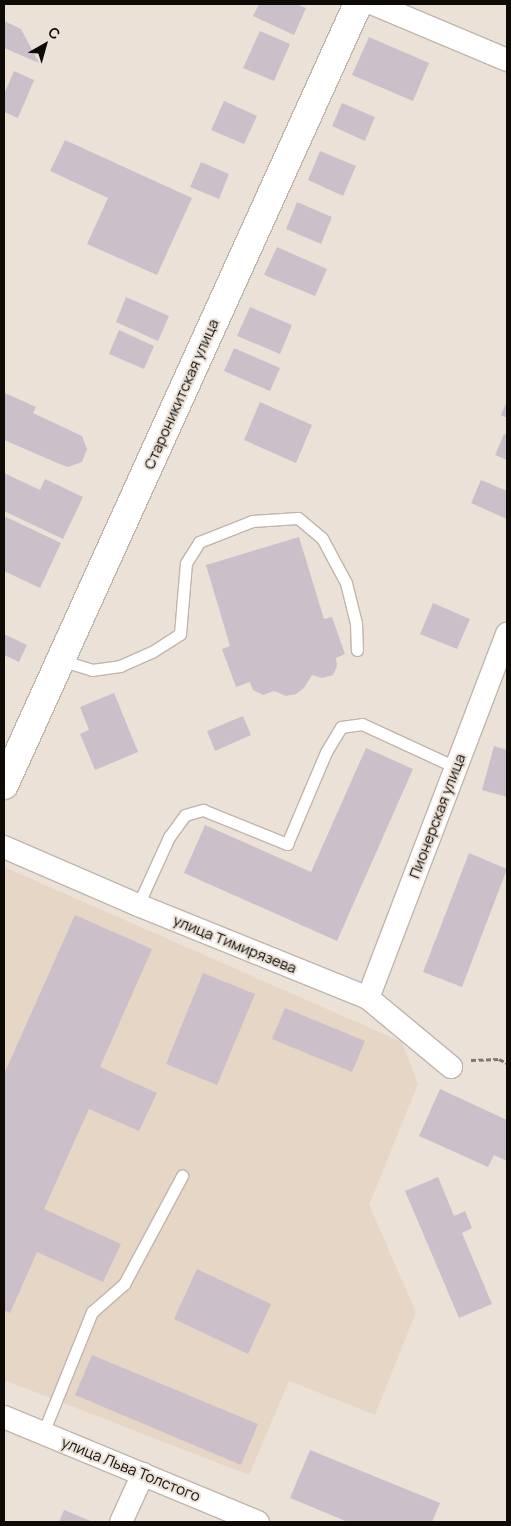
<!DOCTYPE html>
<html>
<head>
<meta charset="utf-8">
<style>
  body { margin:0 }
  #map { position:relative; width:511px; height:1526px; overflow:hidden; background:#ece1d7; font-family:Manrope,sans-serif }
  div>[style] { position:absolute }
  [style*='--x'] { left:calc(var(--x)*1px); top:calc(var(--y)*1px); width:calc(var(--w)*1px); rotate:calc(var(--a)*1deg) }
  .built>* { inset:0; background:#e6d6c6 }
  .building>* { inset:0; background:#cbc0ca }
  .path>* { height:3px; margin-top:-1.5px; transform-origin:0; background:repeating-linear-gradient(90deg,#7f7770 0 5px,transparent 0 7.5px) }
  .roads { filter:drop-shadow(1px 0 #c0b5ab) drop-shadow(-1px 0 #c0b5ab) drop-shadow(0 1px #c0b5ab) drop-shadow(0 -1px #c0b5ab) }
  .lane>* { height:11px; margin:-5.5px; padding:0 5.5px; transform-origin:5.5px; border-radius:5.5px; background:#fff }
  .street>* { height:22px; margin:-11px; padding:0 11px; transform-origin:11px; border-radius:11px; background:#fff }
  .primary>* { height:28px; margin:-14px; padding:0 14px; transform-origin:14px; border-radius:14px; background:#fff }
  span { translate:-50% -50%; white-space:nowrap; text-align:center; line-height:1.15; -webkit-text-stroke:4px #ece1d7; paint-order:stroke }
  .street-label { font-size:15px; color:#0e0b07 }
  .frame { position:absolute; inset:0; border:5px solid #0e0b07; pointer-events:none }
  .north { position:absolute; left:20px; top:20px; width:50px; height:50px; -webkit-text-stroke:4px #ece1d7; paint-order:stroke; rotate:38deg; font-size:14px; font-weight:700; line-height:20px; text-align:center; color:#0e0b07 }
  .north::after { content:''; display:block; margin:auto; width:18px; height:22px; background:#0e0b07; clip-path:polygon(50% 0,100% 100%,50% 72%,0 100%) }
</style>
</head>
<body>
<div id="map">
  <div class="built">
    <div style="clip-path:polygon(4px 867px,402px 1042px,418px 1084px,369px 1205px,416px 1312px,375px 1415px,289px 1381px,249px 1475px,4px 1380px)"></div>
  </div>
  <div class="building">
    <div style="clip-path:polygon(259px 4px,296px 4px,306px 8px,294px 35px,253px 16px)"></div>
    <div style="clip-path:polygon(4px 21px,21px 29px,39px 63px,4px 48px)"></div>
    <div style="clip-path:polygon(260px 31px,290px 44px,274px 81px,243px 68px)"></div>
    <div style="clip-path:polygon(369px 37px,429px 63px,413px 101px,352px 75px)"></div>
    <div style="clip-path:polygon(14px 71px,34px 80px,18px 118px,4px 112px,4px 94px)"></div>
    <div style="clip-path:polygon(224px 101px,257px 116px,244px 144px,211px 130px)"></div>
    <div style="clip-path:polygon(342px 103px,375px 117px,365px 141px,332px 126px)"></div>
    <div style="clip-path:polygon(65px 140px,192px 198px,157px 275px,87px 244px,108px 198px,50px 171px)"></div>
    <div style="clip-path:polygon(320px 151px,356px 166px,343px 196px,308px 180px)"></div>
    <div style="clip-path:polygon(201px 162px,229px 174px,219px 199px,190px 187px)"></div>
    <div style="clip-path:polygon(297px 202px,332px 217px,321px 244px,286px 229px)"></div>
    <div style="clip-path:polygon(277px 247px,327px 269px,315px 296px,264px 275px)"></div>
    <div style="clip-path:polygon(126px 297px,169px 316px,158px 341px,116px 322px)"></div>
    <div style="clip-path:polygon(250px 307px,292px 325px,280px 354px,237px 336px)"></div>
    <div style="clip-path:polygon(119px 330px,154px 346px,144px 369px,109px 354px)"></div>
    <div style="clip-path:polygon(234px 348px,280px 368px,270px 391px,224px 371px)"></div>
    <div style="clip-path:polygon(5px 393px,36px 407px,33px 413px,82px 436px,87px 449px,82px 462px,68px 467px,62px 465px,4px 440px)"></div>
    <div style="clip-path:polygon(507px 401px,507px 418px,501px 415px)"></div>
    <div style="clip-path:polygon(260px 402px,312px 425px,296px 463px,244px 440px)"></div>
    <div style="clip-path:polygon(504px 434px,507px 435px,507px 460px,495px 455px)"></div>
    <div style="clip-path:polygon(4px 473px,40px 490px,45px 479px,83px 497px,63px 539px,4px 511px)"></div>
    <div style="clip-path:polygon(481px 480px,507px 491px,507px 519px,471px 503px)"></div>
    <div style="clip-path:polygon(6px 517px,61px 543px,40px 588px,4px 571px,4px 521px)"></div>
    <div style="clip-path:polygon(299px 537px,324px 619px,332px 617px,345px 654px,336px 658px,337px 666px,333px 675px,322px 678px,312px 675px,304px 688px,296px 694px,286px 696px,274px 691px,263px 695px,253px 690px,250px 682px,236px 687px,222px 649px,230px 646px,206px 565px)"></div>
    <div style="clip-path:polygon(433px 603px,470px 619px,457px 649px,420px 634px)"></div>
    <div style="clip-path:polygon(4px 634px,27px 645px,19px 662px,4px 655px)"></div>
    <div style="clip-path:polygon(114px 693px,138px 752px,95px 770px,80px 734px,89px 730px,80px 707px)"></div>
    <div style="clip-path:polygon(243px 716px,251px 735px,215px 751px,207px 731px)"></div>
    <div style="clip-path:polygon(494px 746px,507px 750px,507px 797px,482px 790px)"></div>
    <div style="clip-path:polygon(366px 748px,413px 769px,337px 941px,184px 873px,205px 825px,311px 872px)"></div>
    <div style="clip-path:polygon(469px 853px,507px 869px,462px 987px,423px 972px)"></div>
    <div style="clip-path:polygon(75px 915px,152px 949px,100px 1067px,157px 1093px,139px 1131px,89px 1109px,44px 1209px,121px 1244px,103px 1282px,37px 1252px,10px 1313px,4px 1310px,4px 1074px)"></div>
    <div style="clip-path:polygon(203px 973px,255px 994px,217px 1085px,166px 1064px)"></div>
    <div style="clip-path:polygon(285px 1008px,365px 1041px,352px 1072px,272px 1039px)"></div>
    <div style="clip-path:polygon(440px 1089px,507px 1120px,507px 1161px,494px 1155px,488px 1167px,419px 1136px)"></div>
    <div style="clip-path:polygon(438px 1177px,454px 1216px,465px 1211px,472px 1228px,462px 1233px,492px 1304px,459px 1318px,405px 1191px)"></div>
    <div style="clip-path:polygon(197px 1269px,271px 1304px,248px 1354px,174px 1319px)"></div>
    <div style="clip-path:polygon(92px 1355px,258px 1424px,241px 1465px,75px 1395px)"></div>
    <div style="clip-path:polygon(310px 1450px,440px 1503px,432px 1522px,348px 1522px,290px 1498px)"></div>
    <div style="clip-path:polygon(64px 1510px,93px 1522px,59px 1522px)"></div>
  </div>
  <div class="path">
    <div style="--x:471;--y:1060;--w:28;--a:-2"></div>
    <div style="--x:499;--y:1059;--w:9;--a:27"></div>
  </div>
  <div class="roads">
    <div class="lane">
      <div style="--x:60;--y:660;--w:34;--a:17"></div>
      <div style="--x:92;--y:670;--w:28;--a:-8"></div>
      <div style="--x:120;--y:666;--w:35;--a:-24"></div>
      <div style="--x:152;--y:652;--w:33;--a:-33"></div>
      <div style="--x:180;--y:634;--w:71;--a:-85.2"></div>
      <div style="--x:186;--y:563;--w:25;--a:-58"></div>
      <div style="--x:199;--y:542;--w:57;--a:-21.6"></div>
      <div style="--x:252;--y:521;--w:46;--a:-3.7"></div>
      <div style="--x:298;--y:518;--w:31;--a:40"></div>
      <div style="--x:322;--y:538;--w:51;--a:61.9"></div>
      <div style="--x:346;--y:583;--w:41;--a:76"></div>
      <div style="--x:356;--y:623;--w:27;--a:88"></div>
      <div style="--x:138;--y:905;--w:75;--a:-65.5"></div>
      <div style="--x:169;--y:837;--w:27;--a:-54"></div>
      <div style="--x:185;--y:815;--w:19;--a:-16"></div>
      <div style="--x:203;--y:810;--w:91;--a:22"></div>
      <div style="--x:287;--y:844;--w:100;--a:-67"></div>
      <div style="--x:326;--y:752;--w:29;--a:-59"></div>
      <div style="--x:341;--y:727;--w:21;--a:-8"></div>
      <div style="--x:362;--y:724;--w:102;--a:24.8"></div>
      <div style="--x:43;--y:1433;--w:131;--a:-68"></div>
      <div style="--x:92;--y:1312;--w:43;--a:-41.2"></div>
      <div style="--x:124;--y:1284;--w:123;--a:-61.8"></div>
    </div>
    <div class="street">
      <div style="--x:374;--y:4;--w:144;--a:22.8"></div>
      <div style="--x:4;--y:847;--w:146;--a:23.4"></div>
      <div style="--x:138;--y:905;--w:248;--a:22"></div>
      <div style="--x:368;--y:998;--w:108;--a:39.7"></div>
      <div style="--x:368;--y:998;--w:390;--a:-69.1"></div>
      <div style="--x:4;--y:1417;--w:275;--a:22.5"></div>
      <div style="--x:121;--y:1522;--w:53;--a:-65.4"></div>
    </div>
    <div class="primary">
      <div style="--x:4;--y:785;--w:857;--a:-65.62"></div>
    </div>
  </div>
  <div class="street-label">
    <span style="left:181px;top:394px;rotate:-66deg">Староникитская улица</span>
    <span style="left:437px;top:816px;rotate:-69deg">Пионерская улица</span>
    <span style="left:235px;top:944px;rotate:22deg">улица Тимирязева</span>
    <span style="left:131px;top:1469px;rotate:22deg">улица Льва Толстого</span>
  </div>
  <div class="frame"></div>
  <div class="north">С</div>
</div>
</body>
</html>
